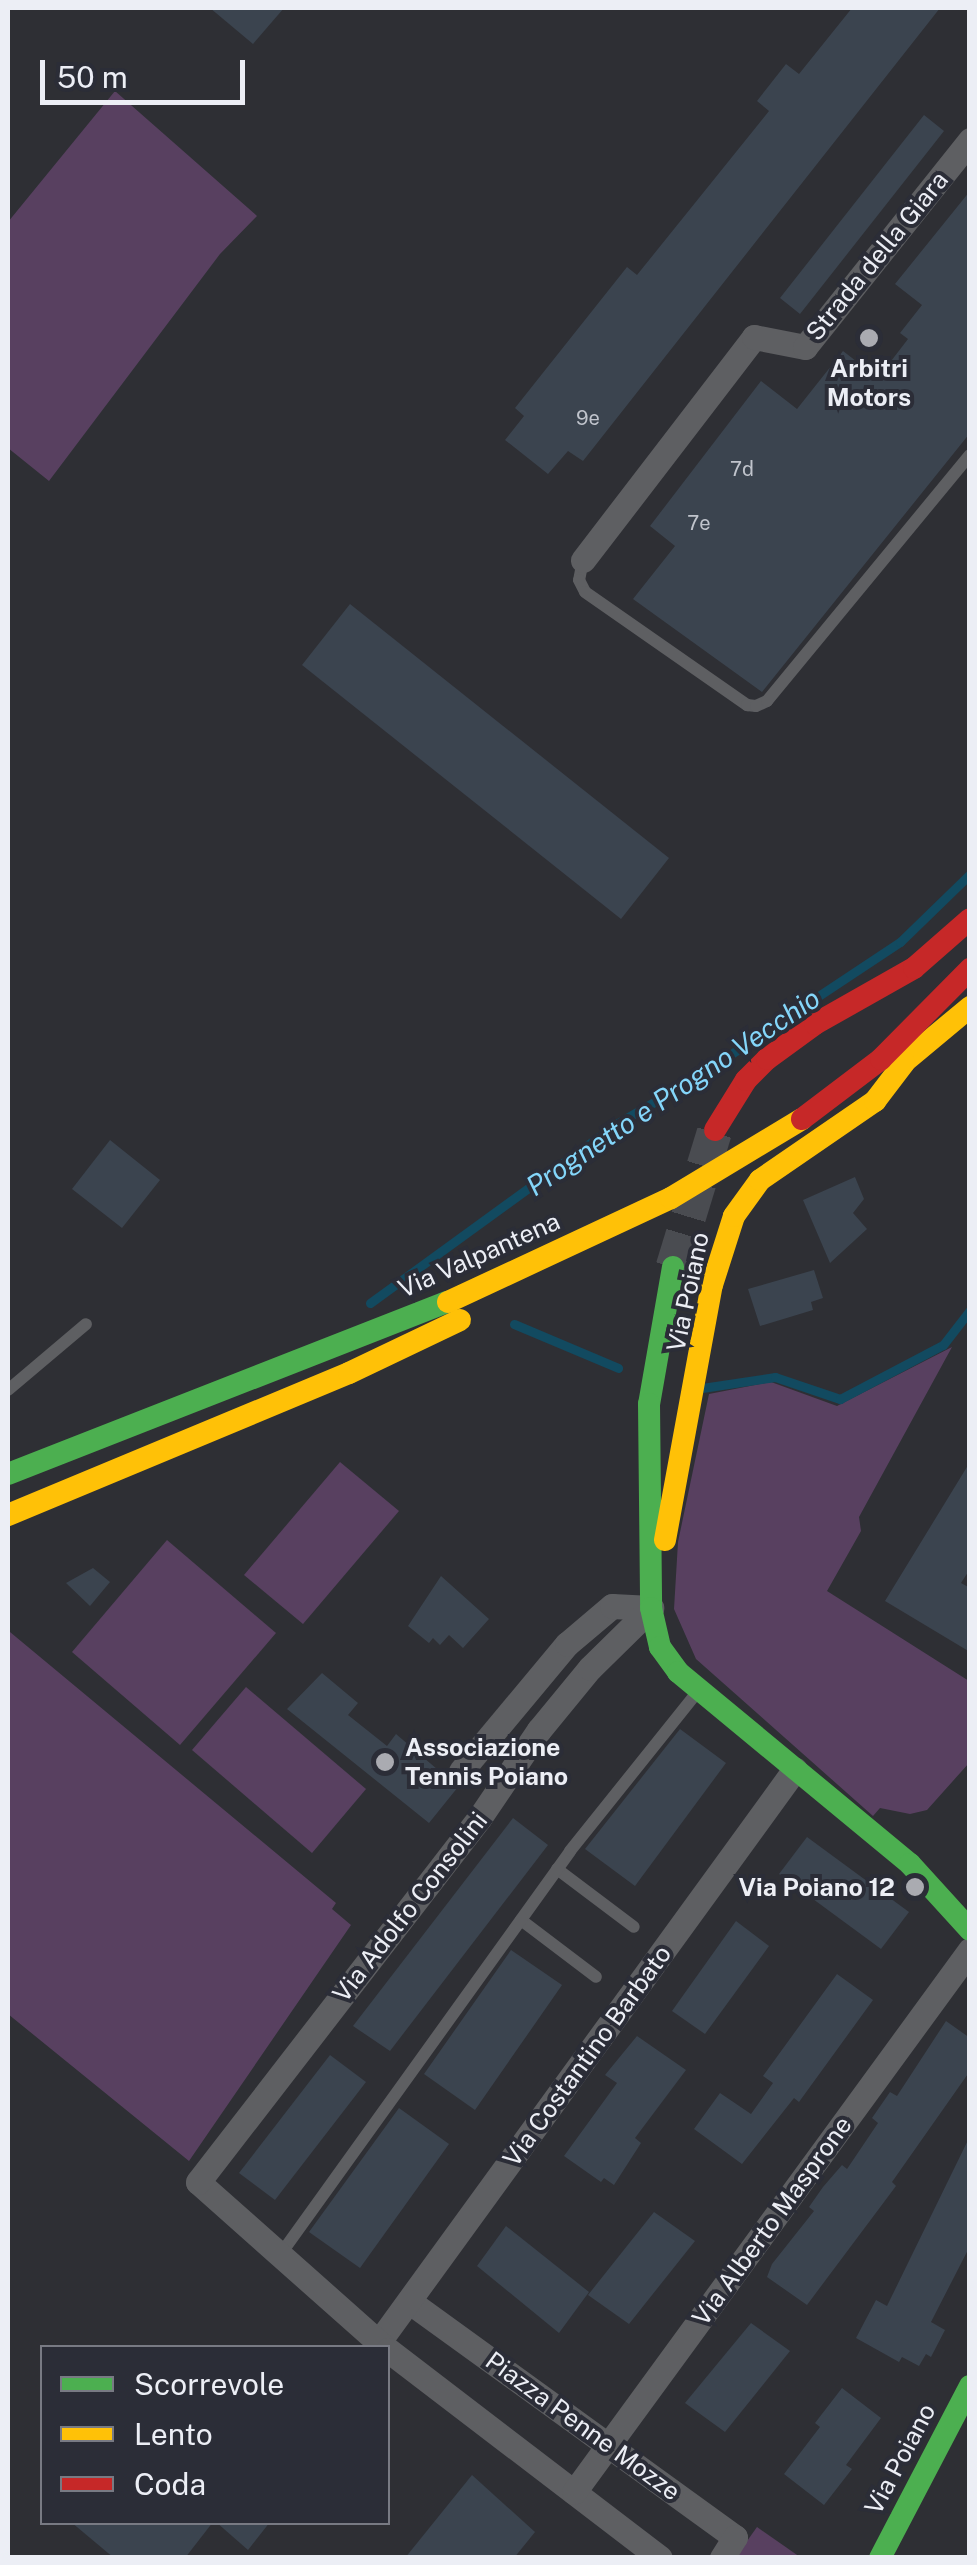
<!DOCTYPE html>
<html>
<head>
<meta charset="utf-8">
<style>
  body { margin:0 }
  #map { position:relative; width:977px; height:2565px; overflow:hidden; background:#2e2f34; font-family:"Public Sans",sans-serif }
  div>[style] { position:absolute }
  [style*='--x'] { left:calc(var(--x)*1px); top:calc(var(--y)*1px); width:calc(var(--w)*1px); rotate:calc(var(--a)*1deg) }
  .green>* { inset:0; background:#584060 }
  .stream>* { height:9px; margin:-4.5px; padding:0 4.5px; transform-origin:4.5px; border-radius:4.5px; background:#124a60 }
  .building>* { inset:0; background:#3b444f }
  .secondary-tunnel>* { height:35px; margin-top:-17.5px; transform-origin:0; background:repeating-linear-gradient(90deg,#4a4c51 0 35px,transparent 0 53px) }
  .lane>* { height:12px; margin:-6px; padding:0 6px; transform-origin:6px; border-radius:6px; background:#5e5f62 }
  .street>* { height:25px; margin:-12.5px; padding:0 12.5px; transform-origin:12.5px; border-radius:12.5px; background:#5e5f62 }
  .fast>* { height:22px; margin:-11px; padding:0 11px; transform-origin:11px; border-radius:11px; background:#4caf50 }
  .slow>* { height:22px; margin:-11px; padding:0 11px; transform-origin:11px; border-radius:11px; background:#ffc107 }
  .jam>* { height:22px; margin:-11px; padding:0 11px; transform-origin:11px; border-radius:11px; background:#c62828 }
  .dots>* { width:28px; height:28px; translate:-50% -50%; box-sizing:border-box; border:5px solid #2b2d37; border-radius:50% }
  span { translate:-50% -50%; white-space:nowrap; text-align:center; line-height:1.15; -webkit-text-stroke:8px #2b2d37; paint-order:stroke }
  .number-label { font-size:20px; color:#c0c4cc }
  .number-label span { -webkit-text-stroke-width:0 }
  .street-label { font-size:25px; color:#eceef5 }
  .poi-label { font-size:25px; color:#eceef5; font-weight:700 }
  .left { translate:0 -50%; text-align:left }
  .right { translate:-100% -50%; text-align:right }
  .water-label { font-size:28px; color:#84d6fa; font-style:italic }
  .frame { position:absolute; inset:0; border:10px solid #eceef5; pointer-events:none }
  .legend { position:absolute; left:40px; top:2345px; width:350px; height:180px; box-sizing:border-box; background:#2b2d37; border:2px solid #787a83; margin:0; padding:12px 18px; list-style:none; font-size:30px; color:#eceef5 }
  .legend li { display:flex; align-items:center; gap:20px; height:50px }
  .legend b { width:50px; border:2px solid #787a83 }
  .scale { position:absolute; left:40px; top:60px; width:205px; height:45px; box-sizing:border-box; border:5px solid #eceef5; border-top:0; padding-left:12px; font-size:30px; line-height:35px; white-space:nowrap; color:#eceef5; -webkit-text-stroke:8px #2b2d37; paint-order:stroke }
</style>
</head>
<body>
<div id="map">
  <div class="green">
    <div style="clip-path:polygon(115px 91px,257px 216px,220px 254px,49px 481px,8px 448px,8px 222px)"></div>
    <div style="clip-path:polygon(952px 1347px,859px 1517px,861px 1531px,827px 1591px,969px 1681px,969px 1763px,927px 1810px,910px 1814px,880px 1808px,873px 1816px,696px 1659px,674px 1609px,678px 1542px,709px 1394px,771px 1382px,837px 1406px)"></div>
    <div style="clip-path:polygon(340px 1462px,399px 1511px,303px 1624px,244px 1575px)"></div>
    <div style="clip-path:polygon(167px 1540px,276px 1633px,180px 1745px,72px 1652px)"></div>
    <div style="clip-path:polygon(10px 1632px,336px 1903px,332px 1909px,351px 1925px,189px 2161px,8px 2014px)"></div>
    <div style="clip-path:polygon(246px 1687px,366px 1789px,312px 1853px,192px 1750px)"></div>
    <div style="clip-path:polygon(757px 2527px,800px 2557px,735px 2558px)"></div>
  </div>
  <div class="stream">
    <div style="--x:370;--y:1303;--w:306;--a:-36"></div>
    <div style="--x:618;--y:1123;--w:86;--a:-30.2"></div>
    <div style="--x:692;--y:1080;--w:250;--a:-33.6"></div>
    <div style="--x:900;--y:942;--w:98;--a:-44.2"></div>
    <div style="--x:514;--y:1324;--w:113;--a:22.9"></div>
    <div style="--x:702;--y:1388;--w:74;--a:-8.6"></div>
    <div style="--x:775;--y:1377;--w:69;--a:18.7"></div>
    <div style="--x:840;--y:1399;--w:116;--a:-27.7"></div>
    <div style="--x:943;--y:1345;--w:44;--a:-52.4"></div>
  </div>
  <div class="building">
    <div style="clip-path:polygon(210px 8px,284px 8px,253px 44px)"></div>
    <div style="clip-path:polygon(852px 8px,940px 8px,583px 461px,568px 451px,548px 474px,505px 440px,524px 416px,515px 408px,627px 267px,637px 275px,769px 111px,757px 101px,786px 64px,799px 74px)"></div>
    <div style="clip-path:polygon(924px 115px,944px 131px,800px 314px,780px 298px)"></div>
    <div style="clip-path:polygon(970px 191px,970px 433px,762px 692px,633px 599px,675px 546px,650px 526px,761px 381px,797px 409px,843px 351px,878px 378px,908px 339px,900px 333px,922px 305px,895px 284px)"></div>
    <div style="clip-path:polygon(350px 604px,669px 858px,621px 919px,302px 665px)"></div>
    <div style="clip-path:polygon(110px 1140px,160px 1180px,122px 1228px,72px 1189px)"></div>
    <div style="clip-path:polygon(855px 1177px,864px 1199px,853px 1213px,867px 1229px,830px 1263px,803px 1200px)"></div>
    <div style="clip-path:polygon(814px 1270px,823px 1298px,811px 1302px,813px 1310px,760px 1326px,748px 1289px)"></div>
    <div style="clip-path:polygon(970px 1462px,970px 1569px,961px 1583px,970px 1588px,970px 1652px,885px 1601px)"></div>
    <div style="clip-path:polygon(93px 1568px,110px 1582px,90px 1606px,66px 1583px)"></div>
    <div style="clip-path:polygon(441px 1576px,489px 1619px,463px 1648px,449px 1635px,440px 1645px,433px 1638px,429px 1643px,408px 1626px)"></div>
    <div style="clip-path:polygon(322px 1673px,358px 1703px,348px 1715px,387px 1746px,396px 1734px,458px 1787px,429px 1823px,287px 1709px)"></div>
    <div style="clip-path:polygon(680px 1729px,726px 1763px,635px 1886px,585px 1849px)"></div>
    <div style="clip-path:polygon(513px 1818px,548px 1845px,390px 2051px,353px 2026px)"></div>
    <div style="clip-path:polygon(807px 1837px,909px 1912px,881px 1949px,779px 1874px)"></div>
    <div style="clip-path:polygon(736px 1921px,769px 1946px,705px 2034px,672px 2011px)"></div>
    <div style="clip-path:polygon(511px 1950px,562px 1985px,475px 2110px,424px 2074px)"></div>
    <div style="clip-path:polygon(837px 1974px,873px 2000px,799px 2102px,794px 2098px,742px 2164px,694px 2129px,720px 2093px,751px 2114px,773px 2083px,763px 2076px)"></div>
    <div style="clip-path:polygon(946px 2021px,970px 2038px,970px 2071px,892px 2182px,896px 2186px,807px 2305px,767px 2277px,772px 2264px,814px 2211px,809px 2207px,823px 2187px,842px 2165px,847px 2169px,878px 2123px,872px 2118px,890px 2092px,897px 2096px)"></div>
    <div style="clip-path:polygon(637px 2036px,686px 2070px,635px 2138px,641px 2143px,614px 2185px,604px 2178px,601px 2182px,564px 2156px,617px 2083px,605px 2075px)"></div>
    <div style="clip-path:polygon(330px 2055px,366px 2082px,275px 2200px,239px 2173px)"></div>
    <div style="clip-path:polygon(399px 2108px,449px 2144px,360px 2268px,309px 2232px)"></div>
    <div style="clip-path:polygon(970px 2136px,970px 2246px,931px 2322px,945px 2330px,931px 2357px,926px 2354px,919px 2366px,902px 2357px,899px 2362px,856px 2338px,876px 2300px,887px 2306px)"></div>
    <div style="clip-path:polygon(654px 2212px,695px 2241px,629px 2324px,588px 2295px)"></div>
    <div style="clip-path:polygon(506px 2226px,589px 2292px,559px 2333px,477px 2266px)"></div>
    <div style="clip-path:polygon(751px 2323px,790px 2351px,725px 2432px,685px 2403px)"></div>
    <div style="clip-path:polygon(842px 2388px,881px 2418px,846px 2465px,852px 2469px,824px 2505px,784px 2474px,820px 2427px,815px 2423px)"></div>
    <div style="clip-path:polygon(472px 2475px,535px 2532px,514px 2558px,405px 2558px)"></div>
    <div style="clip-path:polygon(71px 2522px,213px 2522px,185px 2558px,114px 2558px)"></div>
    <div style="clip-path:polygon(216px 2522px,270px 2522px,248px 2550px)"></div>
  </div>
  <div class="secondary-tunnel">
    <div style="--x:673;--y:1267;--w:143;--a:-73"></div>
  </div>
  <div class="lane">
    <div style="--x:583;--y:560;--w:20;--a:101"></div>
    <div style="--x:579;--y:580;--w:13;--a:63"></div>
    <div style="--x:585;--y:592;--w:198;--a:34.9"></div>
    <div style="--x:747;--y:705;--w:9;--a:6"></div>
    <div style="--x:756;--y:706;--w:12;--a:-24"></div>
    <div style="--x:767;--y:701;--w:319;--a:-50.5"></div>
    <div style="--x:8;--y:1390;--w:102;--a:-40.2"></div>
    <div style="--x:557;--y:1869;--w:96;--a:37"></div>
    <div style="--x:521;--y:1920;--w:94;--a:37.2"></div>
    <div style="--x:280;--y:2255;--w:497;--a:-54.3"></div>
    <div style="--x:570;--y:1851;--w:205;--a:-51.3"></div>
  </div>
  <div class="street">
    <div style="--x:583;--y:560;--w:281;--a:-52.5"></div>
    <div style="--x:754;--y:337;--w:52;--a:11.1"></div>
    <div style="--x:805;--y:347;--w:265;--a:-51.4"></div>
    <div style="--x:461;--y:1771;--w:165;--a:-50.2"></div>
    <div style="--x:567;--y:1644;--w:59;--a:-40.2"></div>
    <div style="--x:612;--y:1606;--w:39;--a:3"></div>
    <div style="--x:410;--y:2302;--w:401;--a:35.9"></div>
    <div style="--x:735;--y:2537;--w:25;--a:122"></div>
    <div style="--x:378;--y:2343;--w:709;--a:-54"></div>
    <div style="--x:385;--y:2348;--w:250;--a:-138.4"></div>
    <div style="--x:198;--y:2182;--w:461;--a:-52.3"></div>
    <div style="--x:480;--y:1817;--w:105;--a:-55.9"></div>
    <div style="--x:539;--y:1730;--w:80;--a:-50.6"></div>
    <div style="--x:590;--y:1668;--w:86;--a:-44.5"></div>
    <div style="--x:388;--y:2350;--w:342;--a:37.4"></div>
    <div style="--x:574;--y:2492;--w:671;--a:-53.85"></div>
  </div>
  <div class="fast">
    <div style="--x:673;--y:1267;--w:139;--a:99.9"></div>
    <div style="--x:649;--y:1404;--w:204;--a:89.4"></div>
    <div style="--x:651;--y:1608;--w:40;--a:77"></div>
    <div style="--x:660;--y:1647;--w:31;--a:54"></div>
    <div style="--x:678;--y:1672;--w:301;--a:39.6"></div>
    <div style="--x:910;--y:1864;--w:89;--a:47.7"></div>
    <div style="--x:8;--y:1474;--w:472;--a:-21.4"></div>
    <div style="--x:880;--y:2558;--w:194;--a:-62.4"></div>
  </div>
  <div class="slow">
    <div style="--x:898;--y:1067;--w:94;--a:-39.8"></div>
    <div style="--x:448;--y:1302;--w:246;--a:-25"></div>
    <div style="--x:671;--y:1198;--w:153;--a:-31.1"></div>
    <div style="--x:8;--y:1515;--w:369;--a:-22.6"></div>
    <div style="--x:349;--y:1373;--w:123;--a:-25.5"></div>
    <div style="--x:665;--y:1540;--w:259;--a:-79.6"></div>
    <div style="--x:712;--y:1285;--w:72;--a:-72.3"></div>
    <div style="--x:734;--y:1216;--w:44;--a:-54.2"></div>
    <div style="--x:760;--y:1180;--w:140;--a:-34.5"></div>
    <div style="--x:875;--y:1101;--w:48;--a:-52.7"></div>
  </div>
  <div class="jam">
    <div style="--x:802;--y:1119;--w:99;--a:-37.2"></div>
    <div style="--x:881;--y:1059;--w:127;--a:-45.3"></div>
    <div style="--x:715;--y:1130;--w:59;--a:-58.2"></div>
    <div style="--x:746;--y:1080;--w:30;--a:-45"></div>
    <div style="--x:767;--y:1059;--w:59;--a:-36.1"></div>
    <div style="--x:815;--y:1024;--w:114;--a:-29.5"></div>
    <div style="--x:914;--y:968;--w:74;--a:-41.2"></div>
  </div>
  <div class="dots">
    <div style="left:869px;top:338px;background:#aaabb1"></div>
    <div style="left:385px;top:1762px;background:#aaabb1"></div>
    <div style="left:915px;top:1887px;background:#aaabb1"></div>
  </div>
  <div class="number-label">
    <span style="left:588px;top:418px">9e</span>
    <span style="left:742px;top:469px">7d</span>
    <span style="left:699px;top:523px">7e</span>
  </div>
  <div class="street-label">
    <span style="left:877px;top:256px;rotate:-51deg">Strada della Giara</span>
    <span style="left:479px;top:1255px;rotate:-24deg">Via Valpantena</span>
    <span style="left:688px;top:1292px;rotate:-78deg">Via Poiano</span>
    <span style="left:410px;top:1907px;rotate:-52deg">Via Adolfo Consolini</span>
    <span style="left:587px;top:2056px;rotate:-54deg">Via Costantino Barbato</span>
    <span style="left:772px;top:2221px;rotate:-54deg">Via Alberto Masprone</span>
    <span style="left:583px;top:2426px;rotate:36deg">Piazza Penne Mozze</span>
    <span style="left:900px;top:2459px;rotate:-62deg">Via Poiano</span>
  </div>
  <div class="poi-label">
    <span style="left:869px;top:383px">Arbitri<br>Motors</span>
    <span class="left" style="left:405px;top:1762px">Associazione<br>Tennis Poiano</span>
    <span class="right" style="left:895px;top:1887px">Via Poiano 12</span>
  </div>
  <div class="water-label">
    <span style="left:673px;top:1092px;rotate:-34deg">Prognetto e Progno Vecchio</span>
  </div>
  <div class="frame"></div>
  <ul class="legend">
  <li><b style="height:12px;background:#4caf50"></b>Scorrevole</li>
  <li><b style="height:12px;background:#ffc107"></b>Lento</li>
  <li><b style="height:12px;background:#c62828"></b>Coda</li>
  </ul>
  <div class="scale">50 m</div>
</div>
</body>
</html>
